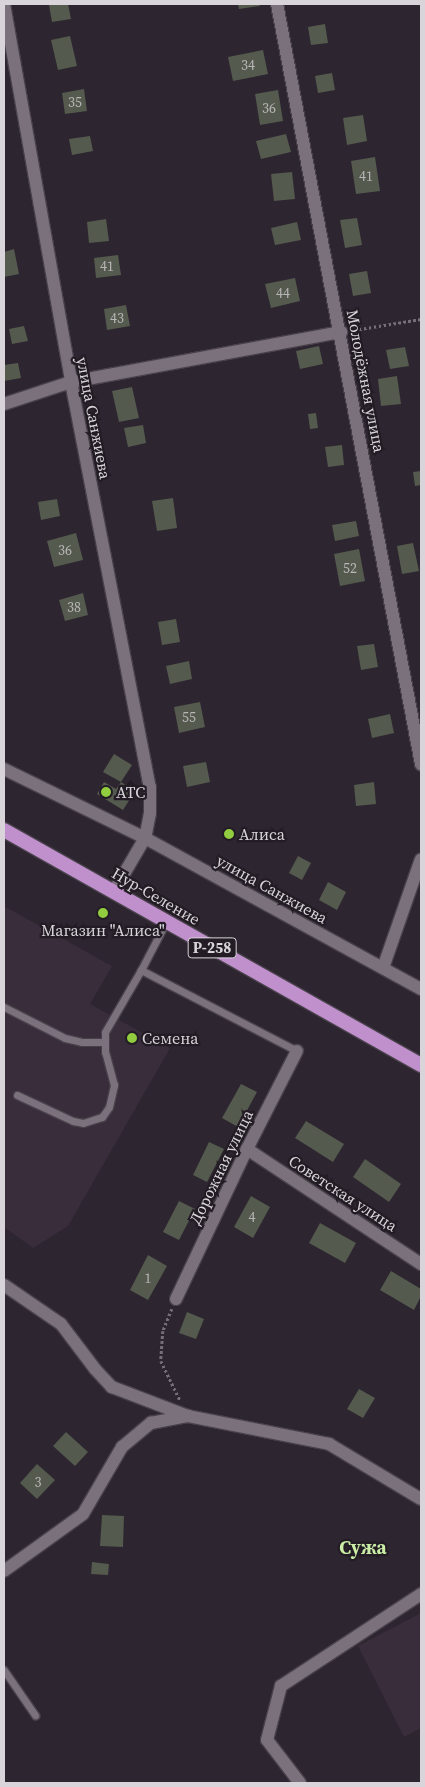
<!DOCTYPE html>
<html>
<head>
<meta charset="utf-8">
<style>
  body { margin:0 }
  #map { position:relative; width:425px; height:1787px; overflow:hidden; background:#2d252f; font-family:"Source Serif 4",serif }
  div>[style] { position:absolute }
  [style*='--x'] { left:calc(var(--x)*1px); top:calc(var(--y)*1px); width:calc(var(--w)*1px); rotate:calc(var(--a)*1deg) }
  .built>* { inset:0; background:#392d3c }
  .building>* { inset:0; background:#545a4e }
  .path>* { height:2.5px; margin-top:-1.25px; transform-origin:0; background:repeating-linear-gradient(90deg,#756f77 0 2.5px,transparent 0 5px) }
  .roads { filter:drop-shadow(1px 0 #48414a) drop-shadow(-1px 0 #48414a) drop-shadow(0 1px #48414a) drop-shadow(0 -1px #48414a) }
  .service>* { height:7px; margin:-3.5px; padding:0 3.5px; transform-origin:3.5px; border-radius:3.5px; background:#7a717c }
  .minor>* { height:12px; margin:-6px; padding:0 6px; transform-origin:6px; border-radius:6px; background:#7a717c }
  .trunk>* { height:14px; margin:-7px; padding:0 7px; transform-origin:7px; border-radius:7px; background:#c090cd }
  .dots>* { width:14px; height:14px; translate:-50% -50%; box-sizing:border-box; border:2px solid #231c25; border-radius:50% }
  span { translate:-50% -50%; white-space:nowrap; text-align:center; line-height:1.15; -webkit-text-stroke:4.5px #231c25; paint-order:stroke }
  .number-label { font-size:14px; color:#b8b6b7 }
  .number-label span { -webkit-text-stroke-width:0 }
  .shield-label span { padding:1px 4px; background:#231c25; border:1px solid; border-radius:4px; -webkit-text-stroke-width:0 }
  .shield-label { font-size:15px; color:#d9d4da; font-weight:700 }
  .street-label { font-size:16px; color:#d9d4da }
  .poi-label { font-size:16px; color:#d9d4da }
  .left { translate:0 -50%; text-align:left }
  .quarter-label { font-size:19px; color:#cbeea7; font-weight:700 }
  .frame { position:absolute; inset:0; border:5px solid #d9d4da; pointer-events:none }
</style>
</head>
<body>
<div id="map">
  <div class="built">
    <div style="clip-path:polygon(4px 906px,112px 966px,90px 1004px,170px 1048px,68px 1226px,33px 1248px,4px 1227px)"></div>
    <div style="clip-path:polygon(421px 1613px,421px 1728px,404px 1737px,358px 1646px)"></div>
  </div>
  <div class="building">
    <div style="clip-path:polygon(68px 4px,71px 19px,52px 22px,49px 5px)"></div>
    <div style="clip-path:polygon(238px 4px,259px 4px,260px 6px,239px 9px)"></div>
    <div style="clip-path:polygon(325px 24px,328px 43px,311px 45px,308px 27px)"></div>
    <div style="clip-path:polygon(70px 36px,77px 66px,58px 70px,51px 40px)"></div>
    <div style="clip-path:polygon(263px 50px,268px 74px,233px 81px,228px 57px)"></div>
    <div style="clip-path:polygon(332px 73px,335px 90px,318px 93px,315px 76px)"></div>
    <div style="clip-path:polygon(84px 89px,87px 111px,65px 114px,62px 93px)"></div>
    <div style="clip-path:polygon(278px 90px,283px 121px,260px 125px,255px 94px)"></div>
    <div style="clip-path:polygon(363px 115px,367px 141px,347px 145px,343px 118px)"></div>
    <div style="clip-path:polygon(286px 134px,291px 152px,261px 159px,256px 141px)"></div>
    <div style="clip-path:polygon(90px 136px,93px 151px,72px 155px,69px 139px)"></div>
    <div style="clip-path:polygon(375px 157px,380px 191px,356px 194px,351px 161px)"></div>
    <div style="clip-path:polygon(292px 172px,295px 199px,274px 201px,271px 174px)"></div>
    <div style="clip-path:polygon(357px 218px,362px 245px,345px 248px,340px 220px)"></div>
    <div style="clip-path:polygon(106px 219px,109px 241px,89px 243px,87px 222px)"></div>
    <div style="clip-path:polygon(297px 222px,301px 240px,275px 245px,271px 228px)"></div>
    <div style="clip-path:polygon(14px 249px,19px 274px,4px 277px,4px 252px)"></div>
    <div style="clip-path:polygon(118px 255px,121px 275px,96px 278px,94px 258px)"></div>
    <div style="clip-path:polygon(367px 271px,371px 293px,353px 296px,349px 274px)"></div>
    <div style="clip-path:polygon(295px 278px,300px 301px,271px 308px,265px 284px)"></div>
    <div style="clip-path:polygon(126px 305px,130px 326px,107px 330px,104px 309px)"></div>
    <div style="clip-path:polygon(24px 326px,28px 341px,12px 344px,9px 329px)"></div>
    <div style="clip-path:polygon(319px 346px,323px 364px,300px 369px,296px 351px)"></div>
    <div style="clip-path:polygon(405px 347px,409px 366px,390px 369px,386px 350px)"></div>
    <div style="clip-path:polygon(18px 363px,21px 378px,4px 381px,4px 365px)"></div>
    <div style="clip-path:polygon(397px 376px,401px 404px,381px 406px,378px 379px)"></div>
    <div style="clip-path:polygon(132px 387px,139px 418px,119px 422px,112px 391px)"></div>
    <div style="clip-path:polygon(316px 413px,318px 428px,310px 429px,308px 414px)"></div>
    <div style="clip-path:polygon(143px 425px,146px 443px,128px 447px,124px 428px)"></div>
    <div style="clip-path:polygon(342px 445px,344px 465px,328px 467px,325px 447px)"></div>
    <div style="clip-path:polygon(421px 471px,421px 485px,415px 486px,413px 472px)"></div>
    <div style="clip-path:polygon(173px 498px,177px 528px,157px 531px,152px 501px)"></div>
    <div style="clip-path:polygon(57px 499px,60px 516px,41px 520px,38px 502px)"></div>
    <div style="clip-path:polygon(356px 521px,359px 536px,335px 541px,332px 525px)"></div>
    <div style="clip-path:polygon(76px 533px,83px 560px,54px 567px,47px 541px)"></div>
    <div style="clip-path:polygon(413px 543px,419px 571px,402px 574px,397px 546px)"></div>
    <div style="clip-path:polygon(359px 549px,365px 581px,340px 586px,334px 554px)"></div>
    <div style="clip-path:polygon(83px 593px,88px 615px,65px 621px,59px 600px)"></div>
    <div style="clip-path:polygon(176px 619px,180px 642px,162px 645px,158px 622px)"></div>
    <div style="clip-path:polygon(374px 644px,378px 667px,361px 670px,357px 646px)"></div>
    <div style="clip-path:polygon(189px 661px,192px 679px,170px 684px,166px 666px)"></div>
    <div style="clip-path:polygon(200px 702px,205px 727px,179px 733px,174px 707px)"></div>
    <div style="clip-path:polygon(390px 714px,394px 733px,372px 738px,368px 719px)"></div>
    <div style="clip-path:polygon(114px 754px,132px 765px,121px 782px,135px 791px,123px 810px,97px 794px,104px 782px,116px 789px,121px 782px,103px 772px)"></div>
    <div style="clip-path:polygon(206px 762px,210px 782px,187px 787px,183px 766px)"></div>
    <div style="clip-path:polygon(374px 782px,376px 804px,356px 806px,354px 785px)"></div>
    <div style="clip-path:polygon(298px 856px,311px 863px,302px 880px,289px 873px)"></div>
    <div style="clip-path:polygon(328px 882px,346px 892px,337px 910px,319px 900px)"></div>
    <div style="clip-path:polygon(241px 1084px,257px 1092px,238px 1127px,222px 1118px)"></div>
    <div style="clip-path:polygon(306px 1121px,344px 1144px,333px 1162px,295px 1138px)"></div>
    <div style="clip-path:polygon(209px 1142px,224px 1149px,207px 1182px,193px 1175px)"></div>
    <div style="clip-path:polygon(365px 1159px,401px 1184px,389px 1202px,353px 1177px)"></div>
    <div style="clip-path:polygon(251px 1196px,270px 1207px,253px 1238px,234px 1227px)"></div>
    <div style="clip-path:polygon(179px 1201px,195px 1209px,179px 1240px,163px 1232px)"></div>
    <div style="clip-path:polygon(320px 1223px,356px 1243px,345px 1263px,309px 1243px)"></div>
    <div style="clip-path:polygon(148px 1255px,167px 1266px,148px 1300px,130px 1290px)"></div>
    <div style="clip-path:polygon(391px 1271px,421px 1289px,421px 1296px,414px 1310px,380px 1290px)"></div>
    <div style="clip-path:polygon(187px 1312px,204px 1319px,196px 1339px,179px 1333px)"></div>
    <div style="clip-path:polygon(359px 1389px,375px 1398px,363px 1418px,347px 1409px)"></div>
    <div style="clip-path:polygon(66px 1432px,88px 1452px,75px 1466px,53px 1446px)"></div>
    <div style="clip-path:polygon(37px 1464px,55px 1480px,37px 1499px,20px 1483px)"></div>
    <div style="clip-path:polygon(102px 1515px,124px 1516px,123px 1547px,100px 1546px)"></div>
    <div style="clip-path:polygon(92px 1562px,109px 1564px,108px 1575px,91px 1574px)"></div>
  </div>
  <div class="path">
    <div style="--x:354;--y:330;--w:68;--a:-9.3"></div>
    <div style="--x:172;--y:1309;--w:24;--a:112"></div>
    <div style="--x:163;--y:1331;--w:30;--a:94"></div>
    <div style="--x:161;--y:1361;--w:43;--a:64"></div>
  </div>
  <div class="roads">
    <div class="service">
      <div style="--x:141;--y:970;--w:54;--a:-62.5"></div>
      <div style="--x:4;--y:1007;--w:68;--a:26.9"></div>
      <div style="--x:65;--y:1038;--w:17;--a:13"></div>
      <div style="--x:82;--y:1042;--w:21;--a:0"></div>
      <div style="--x:17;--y:1095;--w:62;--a:24.9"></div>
      <div style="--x:73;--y:1121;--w:10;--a:11"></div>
      <div style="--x:83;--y:1123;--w:20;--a:-18"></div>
      <div style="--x:102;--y:1117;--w:12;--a:-55"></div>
      <div style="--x:109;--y:1107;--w:23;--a:-77"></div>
      <div style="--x:114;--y:1085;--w:34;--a:-105"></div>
      <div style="--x:105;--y:1052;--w:20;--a:-90"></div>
      <div style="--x:105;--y:1032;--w:72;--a:-59.9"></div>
      <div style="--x:141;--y:970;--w:176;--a:27.4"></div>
      <div style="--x:4;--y:1670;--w:55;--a:55.4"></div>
    </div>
    <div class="minor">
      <div style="--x:4;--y:4;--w:384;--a:79.9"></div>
      <div style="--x:71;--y:382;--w:413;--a:79"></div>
      <div style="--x:150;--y:787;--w:26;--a:90"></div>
      <div style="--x:150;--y:813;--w:25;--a:101"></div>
      <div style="--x:145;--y:838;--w:61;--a:120.3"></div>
      <div style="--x:277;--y:4;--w:774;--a:79.27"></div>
      <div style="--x:4;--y:404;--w:71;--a:-18.2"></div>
      <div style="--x:71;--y:382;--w:275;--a:-10.5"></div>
      <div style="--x:4;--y:769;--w:157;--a:26.1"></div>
      <div style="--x:145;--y:838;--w:315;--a:28.7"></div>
      <div style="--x:383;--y:968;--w:115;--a:-70.8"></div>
      <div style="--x:247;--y:1149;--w:209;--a:33.5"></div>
      <div style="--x:4;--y:1285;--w:69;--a:34.4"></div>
      <div style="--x:61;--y:1324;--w:56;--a:52.9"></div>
      <div style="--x:95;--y:1369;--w:25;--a:47"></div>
      <div style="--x:112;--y:1387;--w:81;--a:20.9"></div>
      <div style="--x:176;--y:1299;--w:166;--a:-64.7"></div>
      <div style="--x:247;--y:1149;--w:110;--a:-63"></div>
      <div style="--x:4;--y:1571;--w:97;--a:-35.8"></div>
      <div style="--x:83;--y:1514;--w:78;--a:-59.8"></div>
      <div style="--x:122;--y:1447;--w:38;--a:-40"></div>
      <div style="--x:151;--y:1423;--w:38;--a:-11"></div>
      <div style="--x:188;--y:1416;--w:144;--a:11.2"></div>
      <div style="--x:329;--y:1444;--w:107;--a:30.9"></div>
      <div style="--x:300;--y:1783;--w:54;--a:-127.5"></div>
      <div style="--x:267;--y:1740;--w:56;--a:-75.5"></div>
      <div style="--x:281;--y:1686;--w:168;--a:-33.3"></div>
    </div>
    <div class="trunk">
      <div style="--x:4;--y:830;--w:479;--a:29.4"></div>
    </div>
  </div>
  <div class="dots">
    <div style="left:106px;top:792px;background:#91cd3f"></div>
    <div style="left:229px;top:834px;background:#91cd3f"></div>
    <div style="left:103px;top:913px;background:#91cd3f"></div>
    <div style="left:132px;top:1038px;background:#91cd3f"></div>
  </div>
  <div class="number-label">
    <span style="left:248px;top:65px">34</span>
    <span style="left:75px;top:102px">35</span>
    <span style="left:269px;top:108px">36</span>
    <span style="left:366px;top:176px">41</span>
    <span style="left:107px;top:266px">41</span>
    <span style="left:283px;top:293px">44</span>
    <span style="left:117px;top:318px">43</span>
    <span style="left:65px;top:550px">36</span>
    <span style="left:350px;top:568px">52</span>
    <span style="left:74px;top:607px">38</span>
    <span style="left:189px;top:717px">55</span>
    <span style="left:252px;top:1217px">4</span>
    <span style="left:148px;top:1278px">1</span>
    <span style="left:38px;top:1482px">3</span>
  </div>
  <div class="shield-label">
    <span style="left:212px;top:948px">Р-258</span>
  </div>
  <div class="street-label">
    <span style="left:366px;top:381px;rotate:79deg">Молодёжная улица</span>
    <span style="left:94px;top:418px;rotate:79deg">улица Санжиева</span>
    <span style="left:272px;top:889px;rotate:29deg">улица Санжиева</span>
    <span style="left:156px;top:896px;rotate:30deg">Нур-Селение</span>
    <span style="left:221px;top:1167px;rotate:-64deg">Дорожная улица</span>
    <span style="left:343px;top:1193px;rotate:33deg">Советская улица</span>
  </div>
  <div class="poi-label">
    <span class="left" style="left:116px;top:792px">АТС</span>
    <span class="left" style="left:239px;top:834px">Алиса</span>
    <span style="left:103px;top:930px">Магазин "Алиса"</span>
    <span class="left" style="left:142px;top:1038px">Семена</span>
  </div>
  <div class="quarter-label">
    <span style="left:363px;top:1548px">Сужа</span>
  </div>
  <div class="frame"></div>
</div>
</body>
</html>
